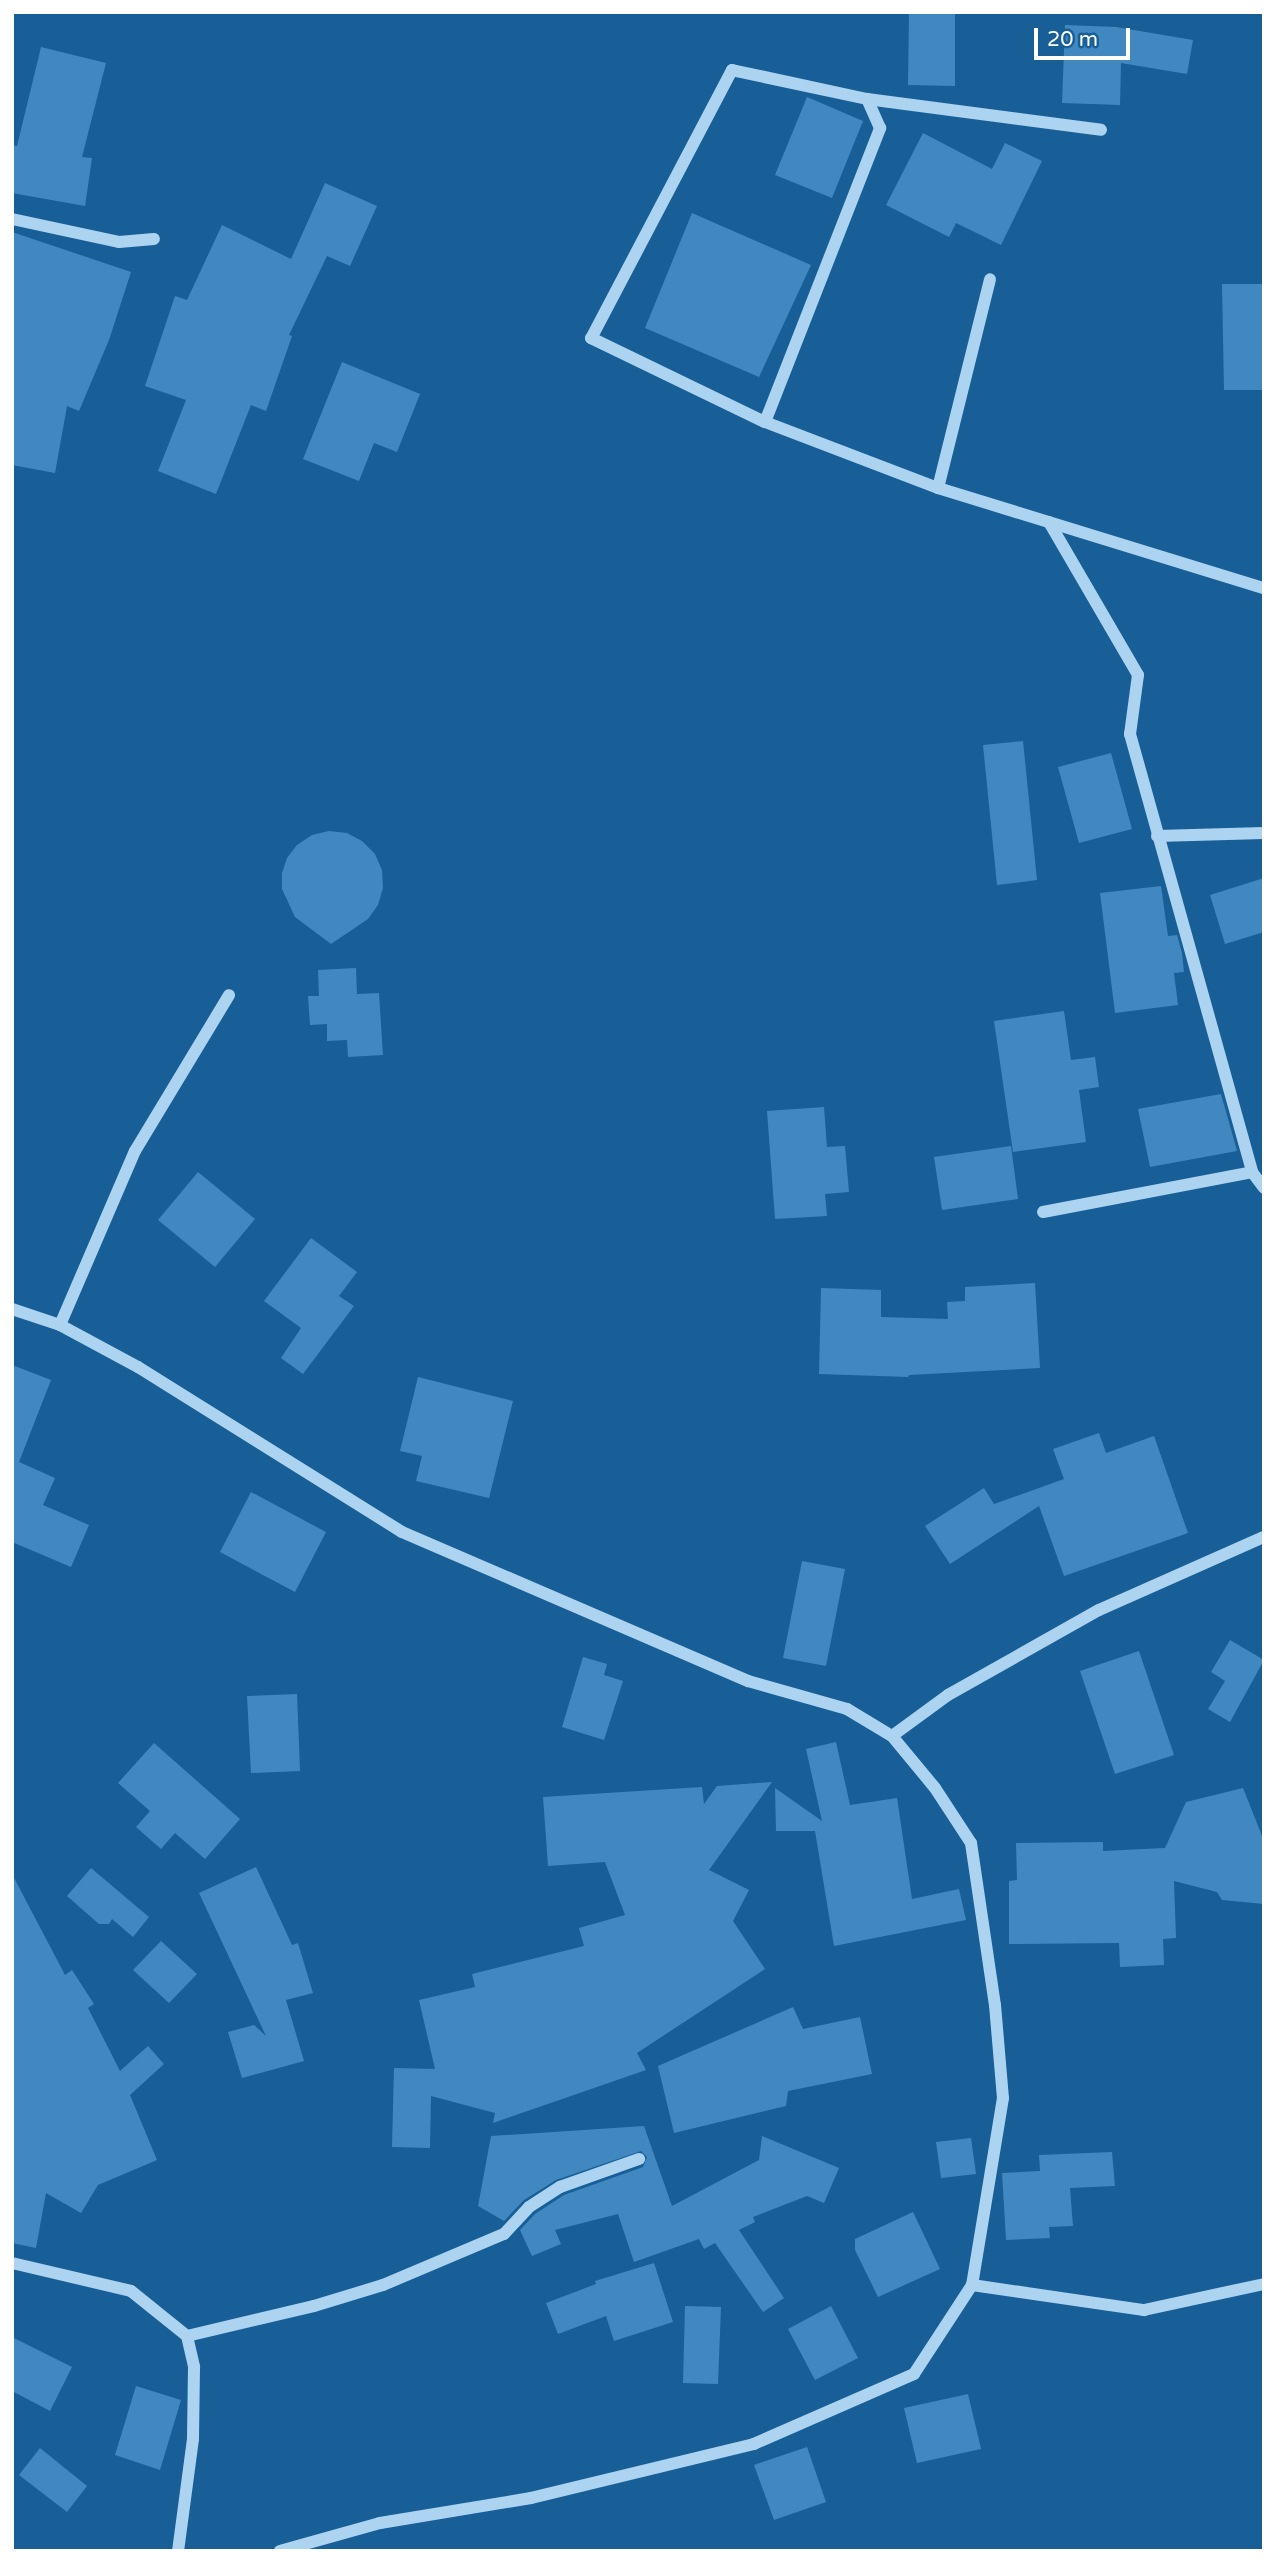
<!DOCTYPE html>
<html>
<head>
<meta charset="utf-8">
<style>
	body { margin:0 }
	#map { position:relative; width:1276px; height:2563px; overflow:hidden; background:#185f98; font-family:"Varela Round",sans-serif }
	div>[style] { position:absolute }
	.building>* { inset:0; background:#4188c0 }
	.minor>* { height:12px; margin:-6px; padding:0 6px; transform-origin:6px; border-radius:6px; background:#acd4f1 }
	span { translate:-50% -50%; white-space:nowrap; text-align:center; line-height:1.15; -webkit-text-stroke:5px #185f98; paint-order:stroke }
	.frame { position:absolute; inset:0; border:14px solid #fff; pointer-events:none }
	.scale { position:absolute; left:1034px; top:28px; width:96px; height:32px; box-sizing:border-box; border:4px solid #fff; border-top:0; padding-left:9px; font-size:21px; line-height:24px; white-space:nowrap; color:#fff; -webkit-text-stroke:5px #185f98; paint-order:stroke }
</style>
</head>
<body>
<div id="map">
	<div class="building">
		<div style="clip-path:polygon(909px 12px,955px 12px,955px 86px,908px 85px)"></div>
		<div style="clip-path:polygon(1065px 25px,1116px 27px,1193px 40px,1187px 74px,1121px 63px,1120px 105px,1062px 103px)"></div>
		<div style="clip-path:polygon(41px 47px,106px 63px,82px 157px,92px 158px,85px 206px,12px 193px,12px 145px,17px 146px)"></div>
		<div style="clip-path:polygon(807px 97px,863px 121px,832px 198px,775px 175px)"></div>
		<div style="clip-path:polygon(923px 133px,992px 169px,1005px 143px,1042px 161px,1001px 245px,956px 223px,949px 237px,886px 205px)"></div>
		<div style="clip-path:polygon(325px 183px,377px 206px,350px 266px,327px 256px,289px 335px,292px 336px,266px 411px,251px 405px,216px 494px,158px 471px,186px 400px,145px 386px,175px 296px,187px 300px,222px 225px,291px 259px)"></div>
		<div style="clip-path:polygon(692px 213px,811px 265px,759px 377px,645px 328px)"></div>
		<div style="clip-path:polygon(12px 232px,131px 272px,109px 340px,79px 411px,67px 406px,55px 473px,12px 465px)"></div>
		<div style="clip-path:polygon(1222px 284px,1264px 284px,1264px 390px,1224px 390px)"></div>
		<div style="clip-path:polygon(342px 362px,420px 394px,397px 452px,374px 443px,359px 481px,303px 459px)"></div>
		<div style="clip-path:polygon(1023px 741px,1037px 880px,997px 885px,983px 745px)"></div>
		<div style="clip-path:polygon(1111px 753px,1132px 829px,1079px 843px,1058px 767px)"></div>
		<div style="clip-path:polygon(329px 831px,347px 833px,362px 841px,375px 854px,382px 870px,383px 888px,378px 905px,368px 919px,331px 944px,295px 917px,282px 889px,282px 873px,287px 858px,297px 845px,312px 835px)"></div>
		<div style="clip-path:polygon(1264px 878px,1264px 932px,1225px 944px,1210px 895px)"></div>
		<div style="clip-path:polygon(1161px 886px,1168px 936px,1177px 935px,1182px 953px,1184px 972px,1174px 973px,1178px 1005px,1115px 1013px,1100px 893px)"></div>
		<div style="clip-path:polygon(356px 968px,357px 994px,379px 993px,383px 1055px,348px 1057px,347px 1040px,327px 1041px,327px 1024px,310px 1025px,308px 996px,319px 996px,318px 970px)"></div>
		<div style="clip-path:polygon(1064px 1011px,1071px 1060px,1095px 1057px,1099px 1087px,1079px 1090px,1086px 1142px,1013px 1152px,994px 1021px)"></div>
		<div style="clip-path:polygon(1221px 1094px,1237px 1151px,1150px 1167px,1138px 1109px)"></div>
		<div style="clip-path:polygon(824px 1107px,827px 1147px,845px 1146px,849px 1192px,825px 1194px,827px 1216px,775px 1219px,767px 1111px)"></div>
		<div style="clip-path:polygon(1011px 1146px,1018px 1199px,942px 1210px,934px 1157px)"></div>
		<div style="clip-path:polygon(198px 1172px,255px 1219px,215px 1267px,158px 1220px)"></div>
		<div style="clip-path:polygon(311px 1238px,357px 1272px,339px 1296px,354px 1306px,303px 1374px,281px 1358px,301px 1328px,264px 1301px)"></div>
		<div style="clip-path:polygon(1035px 1283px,1040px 1368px,909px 1375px,908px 1377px,819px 1374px,821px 1288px,881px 1290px,881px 1317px,948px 1319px,947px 1302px,965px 1301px,965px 1287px)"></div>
		<div style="clip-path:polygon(12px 1365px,51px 1380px,19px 1462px,55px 1478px,43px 1505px,89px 1525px,71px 1567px,12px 1542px)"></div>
		<div style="clip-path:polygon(418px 1377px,513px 1401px,489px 1498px,416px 1481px,422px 1456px,400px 1451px)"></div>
		<div style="clip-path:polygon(1099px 1433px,1106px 1453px,1154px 1436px,1188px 1533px,1064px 1576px,1039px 1506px,950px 1564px,925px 1526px,984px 1488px,994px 1504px,1064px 1479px,1053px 1449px)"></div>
		<div style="clip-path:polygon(251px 1492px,326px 1532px,295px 1592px,220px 1552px)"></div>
		<div style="clip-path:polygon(802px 1561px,845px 1569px,826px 1666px,783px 1658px)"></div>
		<div style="clip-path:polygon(1230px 1640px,1264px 1660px,1230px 1722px,1208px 1709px,1225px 1681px,1211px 1672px)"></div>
		<div style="clip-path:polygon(1139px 1651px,1174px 1755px,1115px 1774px,1080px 1671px)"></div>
		<div style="clip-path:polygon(583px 1657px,607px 1664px,604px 1675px,623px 1681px,604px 1740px,562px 1727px)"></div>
		<div style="clip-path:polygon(297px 1694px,300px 1771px,251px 1773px,247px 1696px)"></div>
		<div style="clip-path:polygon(836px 1742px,850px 1805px,897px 1798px,912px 1899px,959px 1889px,966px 1920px,834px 1946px,815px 1831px,776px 1831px,775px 1788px,822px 1821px,806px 1749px)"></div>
		<div style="clip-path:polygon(154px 1743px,240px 1819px,205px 1859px,175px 1833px,161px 1849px,136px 1827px,150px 1811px,118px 1783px)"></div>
		<div style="clip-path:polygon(772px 1782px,709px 1870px,749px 1890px,733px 1921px,765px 1969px,637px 2053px,646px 2070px,493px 2123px,495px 2113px,431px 2096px,430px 2148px,392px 2147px,394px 2068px,435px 2069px,419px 2000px,475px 1987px,472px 1974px,584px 1946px,579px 1928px,625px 1915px,605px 1862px,548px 1866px,543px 1797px,702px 1787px,704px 1804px,717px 1786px)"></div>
		<div style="clip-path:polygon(1243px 1788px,1264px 1841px,1264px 1904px,1222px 1900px,1217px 1892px,1174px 1881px,1176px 1938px,1163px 1939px,1164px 1965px,1120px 1967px,1119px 1943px,1009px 1944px,1009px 1881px,1017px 1880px,1016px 1843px,1103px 1842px,1103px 1851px,1165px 1848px,1186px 1802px)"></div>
		<div style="clip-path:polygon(256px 1867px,292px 1945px,298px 1943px,313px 1993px,286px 2000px,304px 2061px,242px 2078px,228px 2032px,254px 2025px,266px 2036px,199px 1893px)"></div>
		<div style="clip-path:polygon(91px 1868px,149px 1917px,133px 1937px,112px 1919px,109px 1924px,99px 1924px,67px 1896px)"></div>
		<div style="clip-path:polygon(12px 1874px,65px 1975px,72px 1970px,94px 2004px,88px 2008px,120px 2071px,148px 2046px,164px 2064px,130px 2095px,157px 2160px,98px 2185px,81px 2213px,46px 2193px,36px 2248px,12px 2243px)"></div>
		<div style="clip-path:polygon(161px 1941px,197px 1974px,169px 2003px,133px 1970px)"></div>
		<div style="clip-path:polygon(793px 2007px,803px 2029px,860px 2017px,872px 2074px,788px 2091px,786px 2106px,674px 2133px,658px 2066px)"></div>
		<div style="clip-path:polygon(644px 2126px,672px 2206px,759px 2160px,762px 2136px,839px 2168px,824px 2203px,807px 2196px,753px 2217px,755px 2222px,739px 2230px,784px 2298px,763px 2312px,715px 2243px,704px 2249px,699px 2239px,634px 2262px,618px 2214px,555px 2230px,561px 2244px,532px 2256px,520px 2230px,535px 2214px,564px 2195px,643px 2167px,647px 2157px,641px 2151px,556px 2180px,524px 2200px,504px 2221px,478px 2206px,491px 2136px)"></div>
		<div style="clip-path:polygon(971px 2138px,976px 2174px,941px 2178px,936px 2142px)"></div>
		<div style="clip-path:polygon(1112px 2152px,1115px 2186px,1070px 2188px,1073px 2226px,1049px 2227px,1050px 2238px,1006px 2240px,1002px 2173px,1040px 2171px,1039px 2155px)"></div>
		<div style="clip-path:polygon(913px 2212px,940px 2269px,878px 2297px,855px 2250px,855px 2239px)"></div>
		<div style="clip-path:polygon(654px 2263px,673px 2322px,614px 2341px,606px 2316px,558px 2334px,546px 2303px,596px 2284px,595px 2281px)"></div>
		<div style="clip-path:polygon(685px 2306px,721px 2307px,718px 2384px,683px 2383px)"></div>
		<div style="clip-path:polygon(831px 2306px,858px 2358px,815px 2380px,788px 2329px)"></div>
		<div style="clip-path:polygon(12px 2337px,72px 2367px,50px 2411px,12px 2391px)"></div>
		<div style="clip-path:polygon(136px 2386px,181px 2400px,160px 2470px,115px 2455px)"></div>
		<div style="clip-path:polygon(968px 2394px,981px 2449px,917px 2463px,904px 2408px)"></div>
		<div style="clip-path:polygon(807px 2447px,826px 2502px,774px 2520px,754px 2465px)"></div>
		<div style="clip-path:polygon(40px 2448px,87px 2486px,67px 2512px,19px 2475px)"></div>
	</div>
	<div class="minor">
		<div style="left:867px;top:99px;width:236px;rotate:7.5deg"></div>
		<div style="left:12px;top:219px;width:109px;rotate:12.1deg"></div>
		<div style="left:119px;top:242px;width:35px;rotate:-5deg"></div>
		<div style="left:765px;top:422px;width:316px;rotate:-68.6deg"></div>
		<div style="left:880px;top:128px;width:32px;rotate:-114deg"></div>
		<div style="left:867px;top:99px;width:138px;rotate:-167.9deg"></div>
		<div style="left:732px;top:70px;width:303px;rotate:117.7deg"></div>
		<div style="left:591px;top:338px;width:193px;rotate:25.8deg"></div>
		<div style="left:765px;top:422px;width:185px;rotate:20.9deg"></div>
		<div style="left:938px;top:488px;width:215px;rotate:-76deg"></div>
		<div style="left:938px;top:488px;width:341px;rotate:17.1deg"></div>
		<div style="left:1049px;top:522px;width:177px;rotate:59.8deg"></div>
		<div style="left:1138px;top:675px;width:60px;rotate:97.7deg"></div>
		<div style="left:1130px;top:734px;width:455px;rotate:74.4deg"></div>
		<div style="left:1252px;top:1172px;width:20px;rotate:53deg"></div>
		<div style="left:1157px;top:836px;width:107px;rotate:-1.6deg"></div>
		<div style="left:1043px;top:1212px;width:213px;rotate:-10.8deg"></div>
		<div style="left:12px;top:1309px;width:51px;rotate:18.4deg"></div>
		<div style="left:60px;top:1325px;width:89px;rotate:28.3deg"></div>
		<div style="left:138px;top:1367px;width:311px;rotate:32deg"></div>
		<div style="left:402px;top:1532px;width:377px;rotate:23.3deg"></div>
		<div style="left:748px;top:1681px;width:103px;rotate:15.8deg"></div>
		<div style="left:847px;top:1709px;width:52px;rotate:31deg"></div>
		<div style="left:892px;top:1736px;width:67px;rotate:50.4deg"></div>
		<div style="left:935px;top:1788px;width:66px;rotate:56.8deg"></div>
		<div style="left:971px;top:1843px;width:164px;rotate:81.6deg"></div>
		<div style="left:995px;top:2005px;width:93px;rotate:85.1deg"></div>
		<div style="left:1003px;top:2098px;width:190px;rotate:99.4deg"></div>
		<div style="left:972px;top:2285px;width:106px;rotate:123.1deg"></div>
		<div style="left:914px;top:2374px;width:175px;rotate:156.4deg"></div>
		<div style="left:754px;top:2444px;width:229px;rotate:166.4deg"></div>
		<div style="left:531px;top:2498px;width:153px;rotate:170.6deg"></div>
		<div style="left:380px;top:2523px;width:104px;rotate:164.4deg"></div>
		<div style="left:60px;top:1325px;width:189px;rotate:-66.7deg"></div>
		<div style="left:135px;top:1151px;width:182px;rotate:-58.9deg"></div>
		<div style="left:892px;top:1736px;width:69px;rotate:-36.2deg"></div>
		<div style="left:948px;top:1695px;width:173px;rotate:-29.4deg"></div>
		<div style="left:1099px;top:1610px;width:180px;rotate:-23.9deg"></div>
		<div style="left:12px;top:2263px;width:122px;rotate:13.2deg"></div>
		<div style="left:131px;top:2291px;width:72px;rotate:38.8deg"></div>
		<div style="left:187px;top:2336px;width:32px;rotate:77deg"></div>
		<div style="left:194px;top:2367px;width:72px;rotate:90.8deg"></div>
		<div style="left:193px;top:2439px;width:113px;rotate:97.6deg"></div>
		<div style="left:972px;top:2285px;width:174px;rotate:8.3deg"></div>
		<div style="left:1144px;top:2310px;width:123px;rotate:-12.2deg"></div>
		<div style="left:187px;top:2336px;width:130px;rotate:-13.3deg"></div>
		<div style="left:314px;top:2306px;width:72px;rotate:-16.9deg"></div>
		<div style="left:383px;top:2285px;width:131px;rotate:-22.9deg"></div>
		<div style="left:504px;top:2234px;width:37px;rotate:-47deg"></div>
		<div style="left:529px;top:2207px;width:37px;rotate:-33deg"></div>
		<div style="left:560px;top:2187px;width:84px;rotate:-19.5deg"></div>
	</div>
	<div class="frame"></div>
	<div class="scale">20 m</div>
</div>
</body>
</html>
